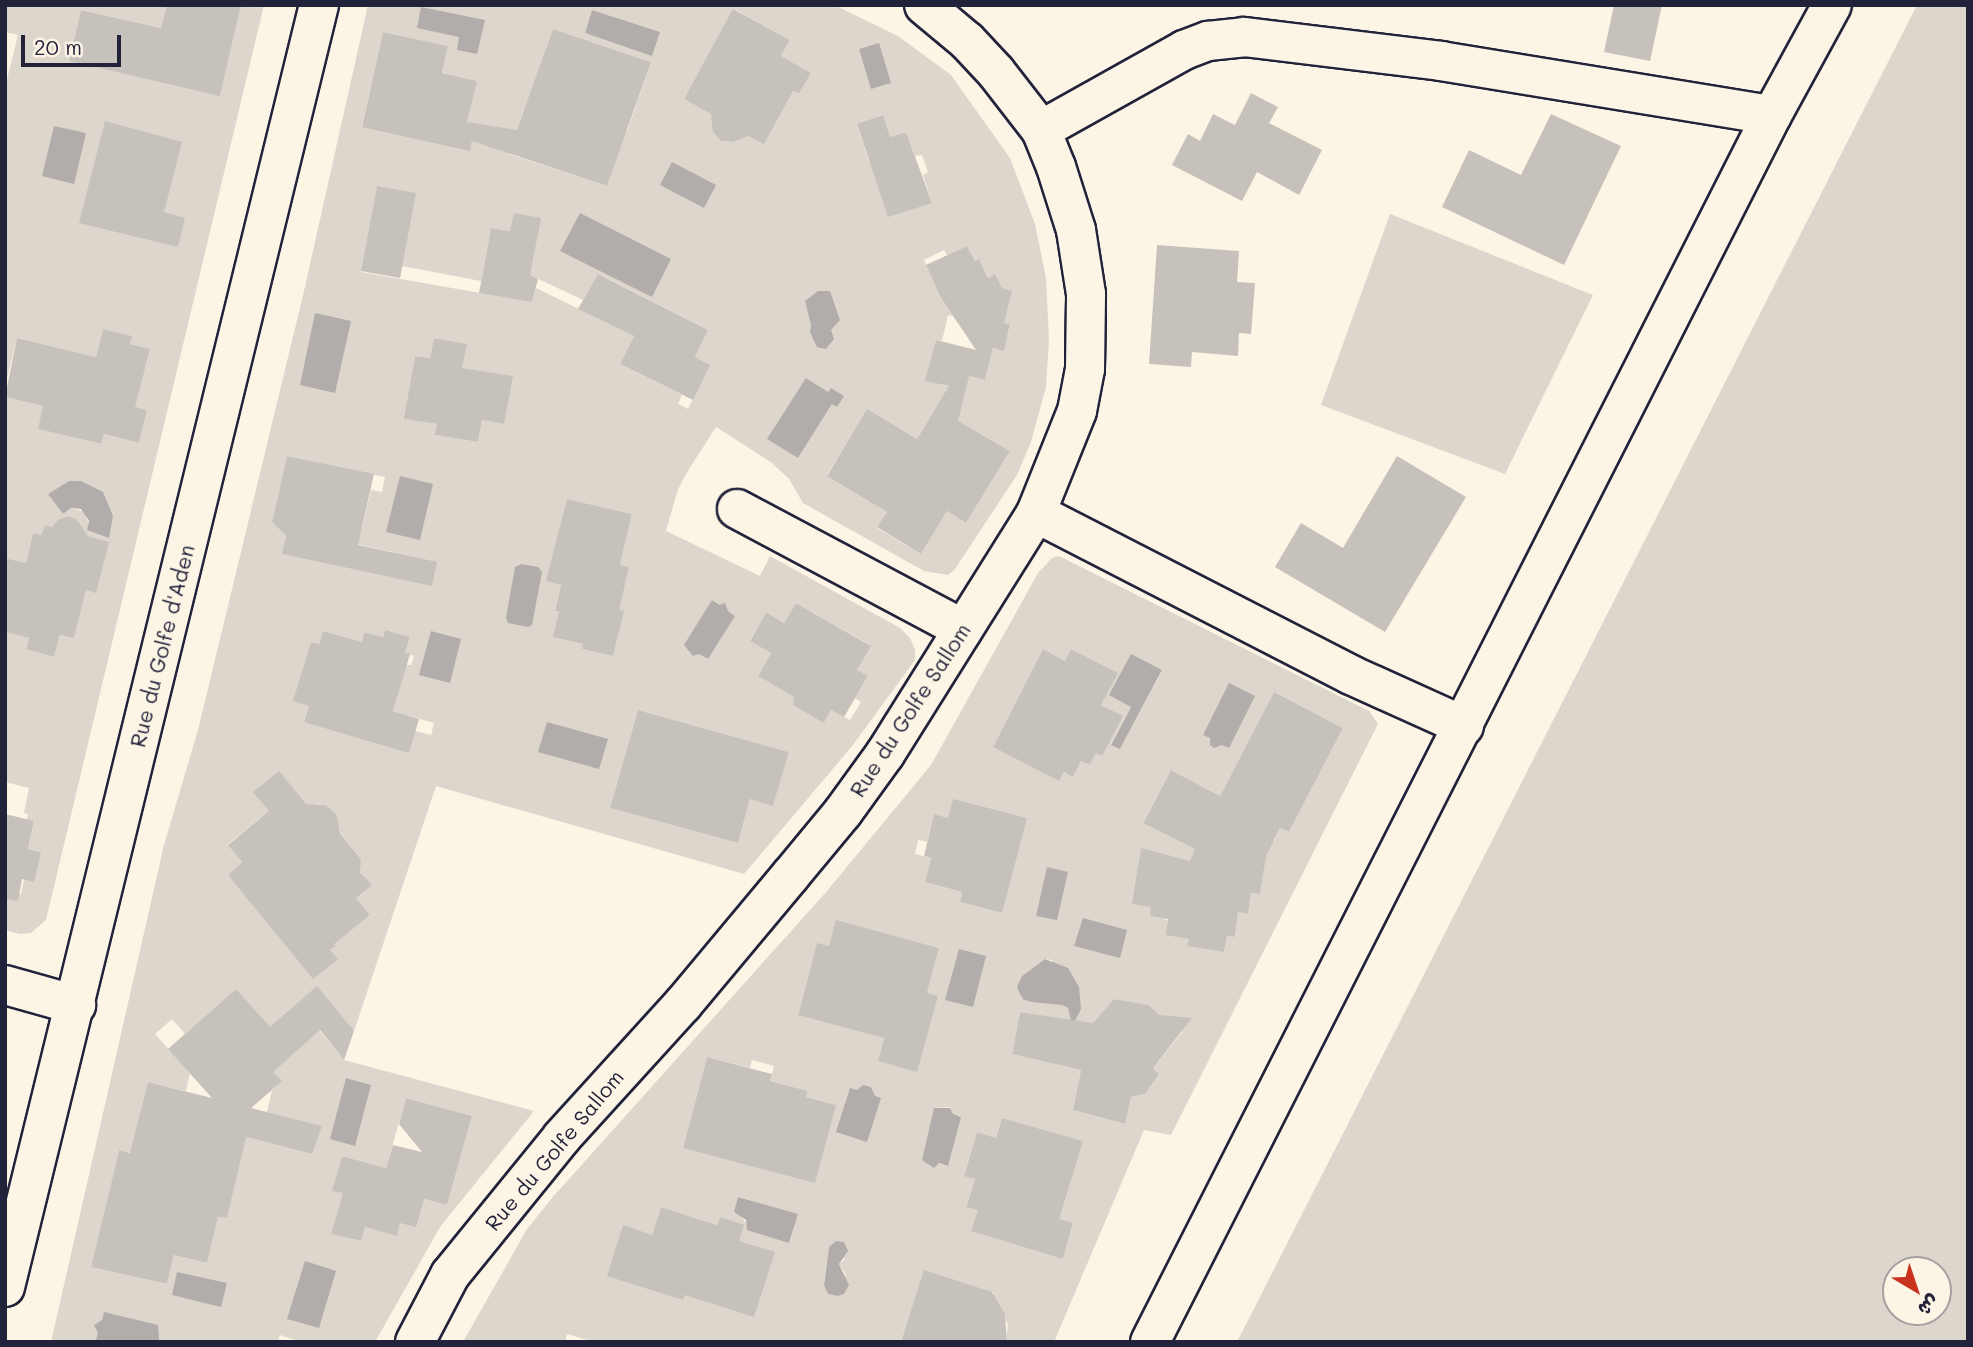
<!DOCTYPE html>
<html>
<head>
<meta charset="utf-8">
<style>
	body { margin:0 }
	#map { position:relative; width:1973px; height:1347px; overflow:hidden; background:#fcf5e5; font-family:Mali,"Playpen Sans Arabic",sans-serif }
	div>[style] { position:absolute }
	.green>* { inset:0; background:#dcd6cc }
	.water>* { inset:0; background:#b2adab }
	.building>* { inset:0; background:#c6c1bb }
	.roads { filter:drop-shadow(2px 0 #22223b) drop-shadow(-2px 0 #22223b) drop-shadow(0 2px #22223b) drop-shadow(0 -2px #22223b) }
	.minor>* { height:38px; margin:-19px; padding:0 19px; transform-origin:19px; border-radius:19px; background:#fcf5e5 }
	.major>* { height:38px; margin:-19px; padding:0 19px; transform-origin:19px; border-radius:19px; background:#fcf5e5 }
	span { translate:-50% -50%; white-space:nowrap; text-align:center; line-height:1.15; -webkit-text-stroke:5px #fcf5e5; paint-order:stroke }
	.street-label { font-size:21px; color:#22223b }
	.frame { position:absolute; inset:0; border:7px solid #22223b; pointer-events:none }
	.north { position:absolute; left:1882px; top:1256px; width:70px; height:70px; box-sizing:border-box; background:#fcf5e5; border:2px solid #a5a1a1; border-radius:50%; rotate:141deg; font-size:19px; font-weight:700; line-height:28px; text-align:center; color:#22223b }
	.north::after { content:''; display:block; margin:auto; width:24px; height:32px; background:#c8321e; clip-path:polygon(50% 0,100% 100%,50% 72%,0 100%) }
	.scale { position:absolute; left:21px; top:35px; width:100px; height:32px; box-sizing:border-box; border:4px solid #22223b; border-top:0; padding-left:9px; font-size:21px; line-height:24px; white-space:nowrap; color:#22223b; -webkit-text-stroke:5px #fcf5e5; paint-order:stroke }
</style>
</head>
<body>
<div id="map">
	<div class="green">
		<div style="clip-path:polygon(evenodd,5px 5px,167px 5px,161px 28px,81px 10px,69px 61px,220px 95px,241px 5px,264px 5px,46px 920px,31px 933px,20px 934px,5px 930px,5px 898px,11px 892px,21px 894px,24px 880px,41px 852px,28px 849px,34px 822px,27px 819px,28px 814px,24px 813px,29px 788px,5px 782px,5px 632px,29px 638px,26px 649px,54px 657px,60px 635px,74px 637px,86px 590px,109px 542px,80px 534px,79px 523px,68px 516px,59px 519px,55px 528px,42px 535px,33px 533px,26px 563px,5px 558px,5px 397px,43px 406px,39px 429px,100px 444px,104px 434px,139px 443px,147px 410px,133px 407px,130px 366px,145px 369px,150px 349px,130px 344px,131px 336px,103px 329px,96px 357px,17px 338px,5px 386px,5px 87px,18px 35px,5px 32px,5px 5px,48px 493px,113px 516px,89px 526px,85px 512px,71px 508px,63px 514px,48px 493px)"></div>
		<div style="clip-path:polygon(evenodd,368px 5px,834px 5px,898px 36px,951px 75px,1010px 158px,1035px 224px,1046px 278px,1049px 339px,1046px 387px,1031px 442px,1017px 475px,955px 569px,948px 575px,924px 571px,803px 503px,789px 479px,772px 463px,716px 427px,689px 469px,678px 489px,666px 531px,760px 576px,770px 556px,900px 628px,910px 638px,915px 650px,915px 660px,853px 745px,744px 874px,436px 786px,354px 1031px,297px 1004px,344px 1060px,534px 1111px,440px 1227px,375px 1342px,302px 1342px,280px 1335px,278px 1342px,157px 1342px,157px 1332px,104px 1313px,97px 1340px,103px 1342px,51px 1342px,164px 845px,198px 730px,304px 291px,368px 5px,734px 9px,790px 40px,781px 56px,811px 73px,799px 94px,793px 91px,732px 142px,721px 141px,713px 132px,713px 115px,684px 99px,734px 9px,368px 5px,592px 10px,659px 32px,652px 55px,585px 33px,592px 10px,368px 5px,553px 29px,651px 62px,627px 132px,611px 127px,620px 148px,607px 186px,509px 154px,524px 110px,548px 117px,529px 98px,553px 29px,368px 5px,383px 32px,448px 46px,442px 73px,476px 81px,467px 122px,476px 124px,470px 150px,362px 126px,383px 32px,368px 5px,882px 115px,890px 137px,906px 132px,915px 156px,922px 155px,928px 172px,923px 175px,932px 203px,875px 160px,869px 162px,857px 125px,882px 115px,368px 5px,377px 187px,402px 266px,481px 281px,491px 228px,510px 231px,530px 275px,583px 300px,599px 274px,708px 330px,695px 357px,709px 365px,688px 409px,678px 404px,682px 395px,620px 364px,634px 336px,536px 288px,532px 302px,361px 272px,377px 187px,368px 5px,967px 246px,975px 261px,979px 259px,988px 278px,995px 275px,1002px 288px,1004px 323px,1010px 325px,1004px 350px,993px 348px,985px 380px,969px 376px,947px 386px,926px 380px,936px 340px,942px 341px,948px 315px,953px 316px,941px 298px,942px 287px,934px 283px,924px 260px,944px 250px,947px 255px,967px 246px,368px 5px,434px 338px,466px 344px,462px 368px,512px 376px,504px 424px,482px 420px,478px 442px,436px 435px,437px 424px,405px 419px,415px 356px,430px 358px,434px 338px,368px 5px,806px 378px,828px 393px,831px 388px,844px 396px,832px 404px,798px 458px,806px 378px,368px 5px,867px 410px,917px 439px,929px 419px,971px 445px,979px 433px,1010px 451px,966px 523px,947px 511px,921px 554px,877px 528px,887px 512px,827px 475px,867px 410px,368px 5px,287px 456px,385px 477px,382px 492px,371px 490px,362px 528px,347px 525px,343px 541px,396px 553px,391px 577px,283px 554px,286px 536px,272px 522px,287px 456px,368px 5px,567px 499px,632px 514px,620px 565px,629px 567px,624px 587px,619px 586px,613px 609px,623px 612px,613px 656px,582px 649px,583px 644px,554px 637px,559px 611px,555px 610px,561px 585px,547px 581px,567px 499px,368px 5px,713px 600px,734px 615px,707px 659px,699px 653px,693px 656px,691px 650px,713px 600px,368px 5px,796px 603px,870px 645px,857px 670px,868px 677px,855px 698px,861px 702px,850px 720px,831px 710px,824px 723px,794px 697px,758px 676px,771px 653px,750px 640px,766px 612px,784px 623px,796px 603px,368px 5px,385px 630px,410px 637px,405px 653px,414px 656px,411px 665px,406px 665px,393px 711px,434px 723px,431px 735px,415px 731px,304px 722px,309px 706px,294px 701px,311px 642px,319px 644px,323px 631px,362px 642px,364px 632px,383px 637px,385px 630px,368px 5px,638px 710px,789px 752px,773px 805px,750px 799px,738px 843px,610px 808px,638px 710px,368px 5px,254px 792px,310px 809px,315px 804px,326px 805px,337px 815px,340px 832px,361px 859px,359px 870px,371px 885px,356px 898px,370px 915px,351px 930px,328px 937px,335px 946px,330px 950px,337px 959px,228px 875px,242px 862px,228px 844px,269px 811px,254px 792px,368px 5px,236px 989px,278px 1037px,273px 1072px,281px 1081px,272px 1090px,267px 1112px,321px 1126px,312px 1154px,141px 1110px,148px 1082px,186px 1091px,190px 1073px,155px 1034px,172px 1019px,185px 1034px,236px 989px,368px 5px,406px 1098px,472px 1116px,447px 1205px,424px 1199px,400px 1223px,397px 1235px,365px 1227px,360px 1241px,332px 1234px,343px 1193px,333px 1190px,342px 1156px,386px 1168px,406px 1098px,368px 5px,119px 1150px,236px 1178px,227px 1218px,218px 1217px,207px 1263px,174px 1255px,167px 1284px,91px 1267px,119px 1150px)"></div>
		<div style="clip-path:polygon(evenodd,1917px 5px,1968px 5px,1968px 1342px,1237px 1342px,1917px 5px,1896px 1270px,1938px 1270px,1938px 1312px,1896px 1312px,1896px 1270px)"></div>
		<div style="clip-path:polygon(1390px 214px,1593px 295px,1505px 474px,1321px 405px)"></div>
		<div style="clip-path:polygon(evenodd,1059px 556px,1369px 711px,1378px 724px,1171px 1135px,1144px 1130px,1054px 1342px,1006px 1342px,1008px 1325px,1000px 1306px,992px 1301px,994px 1293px,925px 1271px,901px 1342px,595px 1342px,567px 1334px,565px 1342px,463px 1342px,527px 1229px,552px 1198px,827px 891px,931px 765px,1038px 573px,1052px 558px,1059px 556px,1043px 649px,1065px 661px,1071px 649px,1117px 673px,1101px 705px,1122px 717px,1102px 755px,1096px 753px,1090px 765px,1081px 761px,1073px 776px,1064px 772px,1059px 780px,993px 747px,1043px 649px,1059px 556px,1162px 671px,1120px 749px,1111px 744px,1131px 707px,1162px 671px,1059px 556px,1274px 692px,1343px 728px,1289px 832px,1280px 828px,1274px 841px,1144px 820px,1171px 770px,1220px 796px,1274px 692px,1059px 556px,934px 814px,948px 818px,1002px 913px,960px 902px,962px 892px,925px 882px,931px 858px,915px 854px,918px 840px,927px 842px,934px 814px,1059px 556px,1225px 861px,1264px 867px,1260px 894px,1251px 893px,1248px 914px,1238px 912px,1235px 937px,1227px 936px,1224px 952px,1188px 946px,1189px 939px,1151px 907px,1196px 869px,1225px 861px,1059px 556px,837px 921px,939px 948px,927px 993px,917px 1071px,878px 1061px,884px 1038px,798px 1014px,817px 944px,829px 946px,837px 921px,1059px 556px,1045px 959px,1052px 960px,1075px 1021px,1068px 1008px,1062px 1005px,1024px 1000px,1022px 976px,1045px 959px,1059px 556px,1114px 999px,1149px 1005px,1162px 1018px,1177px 1017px,1183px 1031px,1153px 1068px,1159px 1074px,1145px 1094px,1131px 1097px,1124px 1124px,1073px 1110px,1081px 1070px,1012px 1054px,1020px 1012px,1064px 1019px,1083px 1035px,1114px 999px,1059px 556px,707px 1057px,750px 1068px,752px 1060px,774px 1066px,770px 1081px,808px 1091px,806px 1097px,836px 1105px,683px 1148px,707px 1057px,1059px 556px,950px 1107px,952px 1114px,960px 1116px,947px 1166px,938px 1163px,932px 1167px,930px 1162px,935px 1108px,950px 1107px,1059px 556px,1002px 1118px,1082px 1141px,1040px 1213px,1073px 1224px,1063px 1259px,972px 1231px,978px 1210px,966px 1206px,975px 1179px,964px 1175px,977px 1132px,996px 1138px,1002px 1118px,1059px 556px,739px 1197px,797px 1214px,790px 1242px,748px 1225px,738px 1213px,739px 1197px,1059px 556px,661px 1207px,717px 1225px,720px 1217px,739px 1241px,690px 1281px,683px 1300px,623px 1226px,652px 1235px,661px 1207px,1059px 556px,829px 1247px,845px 1259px,839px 1264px,846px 1275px,828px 1294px,824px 1282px,829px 1247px)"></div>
	</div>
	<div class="water">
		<div style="clip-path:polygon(421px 7px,485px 20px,477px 54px,457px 50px,459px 37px,417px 28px)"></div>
		<div style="clip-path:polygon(592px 10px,660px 32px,652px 56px,585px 33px)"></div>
		<div style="clip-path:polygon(879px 43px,891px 83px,871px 89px,859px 49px)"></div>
		<div style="clip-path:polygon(54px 126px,86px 133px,74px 184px,42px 176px)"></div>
		<div style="clip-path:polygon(672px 162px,716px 185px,704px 208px,660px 185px)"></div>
		<div style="clip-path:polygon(580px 213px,671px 259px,652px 297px,560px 251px)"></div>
		<div style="clip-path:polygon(818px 291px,830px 291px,840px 320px,831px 330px,834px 339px,826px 349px,817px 347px,810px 332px,811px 325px,805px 301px)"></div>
		<div style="clip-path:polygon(315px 313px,351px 321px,335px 393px,300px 385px)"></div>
		<div style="clip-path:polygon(806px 378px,828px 392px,831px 388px,844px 396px,837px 407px,832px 404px,798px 458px,767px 439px)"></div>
		<div style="clip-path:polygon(400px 476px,433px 484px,420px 540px,386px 532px)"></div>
		<div style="clip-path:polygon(69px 481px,81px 481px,103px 492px,113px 516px,109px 538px,87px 530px,89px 521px,81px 509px,71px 508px,63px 514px,48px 494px)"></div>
		<div style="clip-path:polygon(521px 564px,538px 567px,542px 572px,532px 625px,528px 627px,508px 623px,506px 618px,515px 567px)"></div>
		<div style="clip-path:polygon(712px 600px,720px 605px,725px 603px,728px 611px,735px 616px,708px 659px,699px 654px,693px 656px,684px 645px)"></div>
		<div style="clip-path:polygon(431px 631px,461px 639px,450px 683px,419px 675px)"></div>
		<div style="clip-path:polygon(1131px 654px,1162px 670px,1120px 749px,1111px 745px,1131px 707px,1109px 695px)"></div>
		<div style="clip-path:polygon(1229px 683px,1255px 696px,1229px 748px,1222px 745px,1214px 748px,1210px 745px,1210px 738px,1203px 735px)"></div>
		<div style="clip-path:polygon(547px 722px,608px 739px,599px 769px,538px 752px)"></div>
		<div style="clip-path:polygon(1047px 867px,1068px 872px,1057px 920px,1036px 916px)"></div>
		<div style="clip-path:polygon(1083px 918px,1127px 930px,1120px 958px,1074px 946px)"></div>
		<div style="clip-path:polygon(959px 949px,986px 956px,973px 1007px,945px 1000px)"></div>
		<div style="clip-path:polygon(1045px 959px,1068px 968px,1079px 987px,1081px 1009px,1075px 1021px,1071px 1021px,1068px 1008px,1062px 1005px,1032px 1002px,1024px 1000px,1020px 994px,1017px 987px,1022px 976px)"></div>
		<div style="clip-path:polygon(346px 1078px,371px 1085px,355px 1146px,330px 1139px)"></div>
		<div style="clip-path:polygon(863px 1085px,871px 1087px,875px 1096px,881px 1098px,867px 1142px,836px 1132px,850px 1088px,857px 1090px)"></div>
		<div style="clip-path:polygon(934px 1108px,950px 1108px,953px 1114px,961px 1117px,948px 1166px,939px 1163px,934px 1168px,922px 1160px)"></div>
		<div style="clip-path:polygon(738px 1197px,798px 1214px,789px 1243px,747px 1230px,746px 1220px,734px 1212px)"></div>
		<div style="clip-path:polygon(836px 1241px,844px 1242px,848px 1251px,839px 1264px,849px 1285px,844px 1294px,838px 1296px,828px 1294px,824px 1285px,829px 1247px)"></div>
		<div style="clip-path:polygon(305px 1261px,336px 1271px,319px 1328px,287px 1319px)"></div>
		<div style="clip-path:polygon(177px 1272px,227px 1283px,221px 1307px,172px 1295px)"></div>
		<div style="clip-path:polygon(104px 1312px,158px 1325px,159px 1340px,96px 1340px,98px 1333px,94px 1325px,102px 1320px)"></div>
	</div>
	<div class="building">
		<div style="clip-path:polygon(167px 5px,241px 5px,220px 96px,69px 61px,81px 10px,161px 28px)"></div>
		<div style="clip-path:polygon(1614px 5px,1662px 5px,1650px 61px,1604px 52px)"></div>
		<div style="clip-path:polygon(733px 9px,790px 40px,781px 56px,811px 73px,799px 94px,793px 91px,764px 144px,749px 136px,732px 142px,721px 141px,713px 132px,711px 114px,684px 99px)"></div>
		<div style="clip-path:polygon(553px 29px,651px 62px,607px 186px,472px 141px,470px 151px,362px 127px,383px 32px,448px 46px,442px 73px,477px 81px,467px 122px,517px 130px)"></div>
		<div style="clip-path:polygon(1251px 93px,1278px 107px,1269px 123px,1322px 150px,1299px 195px,1257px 172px,1242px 201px,1172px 165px,1188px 134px,1200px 141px,1213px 114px,1235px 125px)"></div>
		<div style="clip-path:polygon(1551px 114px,1621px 146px,1564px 265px,1442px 207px,1469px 150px,1521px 175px)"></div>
		<div style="clip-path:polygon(883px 115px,890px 137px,906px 132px,932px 203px,888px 217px,857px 124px)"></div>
		<div style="clip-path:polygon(105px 121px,182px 142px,164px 212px,185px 218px,178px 247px,79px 223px)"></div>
		<div style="clip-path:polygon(377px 186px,416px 193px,400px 278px,361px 271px)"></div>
		<div style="clip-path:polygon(514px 213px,541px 218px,530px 275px,538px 279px,532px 302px,479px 293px,491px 228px,510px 231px)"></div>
		<div style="clip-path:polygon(1157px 245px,1239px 251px,1237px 282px,1255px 283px,1251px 334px,1239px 333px,1238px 356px,1192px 352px,1191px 367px,1149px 364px)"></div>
		<div style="clip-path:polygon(967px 246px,975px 261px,979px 259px,988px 278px,995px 274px,1002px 288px,1012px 291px,1004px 323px,1010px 324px,1004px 351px,993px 348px,985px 380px,969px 376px,958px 421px,1010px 451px,966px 523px,947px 511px,921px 554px,877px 527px,887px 512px,827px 476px,867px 409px,917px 439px,949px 386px,925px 381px,936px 340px,976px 350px,941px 298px,926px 265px)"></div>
		<div style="clip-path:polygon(598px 274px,708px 330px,695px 357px,710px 365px,693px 400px,620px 364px,634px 336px,578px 309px)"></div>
		<div style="clip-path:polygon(103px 329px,132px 336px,130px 344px,150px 349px,135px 407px,147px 410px,139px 443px,104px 434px,101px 444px,38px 429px,43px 406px,5px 397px,17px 338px,96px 357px)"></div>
		<div style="clip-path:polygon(434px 338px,467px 344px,462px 368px,513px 376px,504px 424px,482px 420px,478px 442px,435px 435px,437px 424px,404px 419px,415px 356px,430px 358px)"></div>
		<div style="clip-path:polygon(287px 456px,374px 474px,358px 545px,437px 562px,432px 586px,282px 554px,286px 536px,272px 522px)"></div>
		<div style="clip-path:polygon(1397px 456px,1466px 497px,1385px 632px,1275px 567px,1301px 523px,1343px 548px)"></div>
		<div style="clip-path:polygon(567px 499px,632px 514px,620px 565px,629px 567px,619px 610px,624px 611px,613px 656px,582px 649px,583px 644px,553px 637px,559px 611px,555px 611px,561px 585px,546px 581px)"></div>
		<div style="clip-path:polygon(68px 516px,77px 520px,88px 536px,109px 542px,96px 593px,86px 590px,74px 638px,60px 635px,54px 657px,26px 649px,29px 638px,5px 632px,5px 558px,26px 563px,33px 533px,42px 535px,45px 525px,52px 527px,59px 519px)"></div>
		<div style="clip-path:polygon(796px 603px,871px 646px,857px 670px,868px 676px,844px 717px,831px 710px,824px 723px,793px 705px,794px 697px,758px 676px,771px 653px,750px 641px,766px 612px,784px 623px)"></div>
		<div style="clip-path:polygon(385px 630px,410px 637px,405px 653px,410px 654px,393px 711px,419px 719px,409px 753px,304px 722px,309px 706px,293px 701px,311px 642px,319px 644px,323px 631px,362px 642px,364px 632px,383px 637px)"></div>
		<div style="clip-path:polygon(1043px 649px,1065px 661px,1071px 649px,1118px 673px,1101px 705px,1123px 716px,1102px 756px,1096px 753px,1090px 765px,1081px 761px,1073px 777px,1064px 772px,1059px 781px,993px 747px)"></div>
		<div style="clip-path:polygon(1274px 692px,1343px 728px,1289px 832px,1280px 828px,1266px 856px,1260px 894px,1251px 893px,1248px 914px,1238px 912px,1235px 937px,1227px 936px,1224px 952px,1187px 946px,1189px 939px,1166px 935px,1168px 919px,1150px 916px,1151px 907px,1132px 904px,1141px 848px,1190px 861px,1195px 849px,1143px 823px,1171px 770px,1220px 796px)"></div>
		<div style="clip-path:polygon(638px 710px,789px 752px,773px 806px,750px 799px,738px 843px,610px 808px)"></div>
		<div style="clip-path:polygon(279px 771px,306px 804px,326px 805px,337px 815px,340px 833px,361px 859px,360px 872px,372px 885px,356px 898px,370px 915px,334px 944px,336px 946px,330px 950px,338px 959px,313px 979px,228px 875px,242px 862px,228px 845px,269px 811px,253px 792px)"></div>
		<div style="clip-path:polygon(953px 799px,1027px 818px,1002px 913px,960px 902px,962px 892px,925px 882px,931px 858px,924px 856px,934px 814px,948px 818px)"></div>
		<div style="clip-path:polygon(5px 814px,34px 821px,28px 849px,41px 852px,34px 882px,22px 879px,18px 901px,5px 899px)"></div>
		<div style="clip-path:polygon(836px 920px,939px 948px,927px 993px,938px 996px,917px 1072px,878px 1061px,884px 1038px,798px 1015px,817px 943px,829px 946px)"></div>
		<div style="clip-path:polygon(317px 986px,354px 1031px,344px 1060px,320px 1030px,273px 1072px,282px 1081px,251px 1108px,322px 1126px,312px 1154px,246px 1137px,227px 1218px,218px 1217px,207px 1263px,174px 1255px,167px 1284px,91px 1267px,119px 1150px,130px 1153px,148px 1082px,212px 1098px,168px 1049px,236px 989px,270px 1027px)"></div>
		<div style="clip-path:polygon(1114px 999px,1149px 1005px,1159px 1015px,1192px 1018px,1153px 1068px,1159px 1074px,1145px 1094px,1131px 1097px,1125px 1124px,1073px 1110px,1081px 1070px,1012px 1054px,1020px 1012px,1093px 1023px)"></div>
		<div style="clip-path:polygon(707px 1057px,772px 1074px,770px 1081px,808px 1091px,806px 1097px,836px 1105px,815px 1183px,683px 1148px)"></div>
		<div style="clip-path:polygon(406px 1098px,472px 1116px,447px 1205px,424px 1199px,416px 1227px,400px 1223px,397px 1236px,365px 1227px,361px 1241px,331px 1234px,343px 1193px,332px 1191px,342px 1156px,386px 1168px,393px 1145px,422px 1152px,399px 1124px)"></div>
		<div style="clip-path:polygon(1002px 1118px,1083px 1141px,1059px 1219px,1073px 1223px,1063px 1259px,971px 1231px,978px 1210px,966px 1207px,975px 1179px,964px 1176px,977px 1132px,996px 1138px)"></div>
		<div style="clip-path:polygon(661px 1207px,717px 1225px,720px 1217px,744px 1225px,739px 1241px,775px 1252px,754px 1317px,685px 1295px,683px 1300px,607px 1276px,623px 1225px,652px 1235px)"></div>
		<div style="clip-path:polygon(924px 1270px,992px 1292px,1005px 1314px,1007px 1342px,901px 1342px)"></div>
	</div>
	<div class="roads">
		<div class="minor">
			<div style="left:1041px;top:130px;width:164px;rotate:-29.2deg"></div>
			<div style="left:1184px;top:50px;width:26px;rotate:-21deg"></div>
			<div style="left:1208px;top:41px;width:36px;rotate:-6deg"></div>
			<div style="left:1244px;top:37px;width:198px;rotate:6.9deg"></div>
			<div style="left:1441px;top:61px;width:335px;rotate:9.3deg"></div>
			<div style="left:737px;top:509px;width:256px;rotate:28deg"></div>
			<div style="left:1036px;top:513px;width:354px;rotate:27.2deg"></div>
			<div style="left:1351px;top:675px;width:124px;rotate:24.3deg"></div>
			<div style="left:5px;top:985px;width:74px;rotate:15.7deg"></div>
			<div style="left:5px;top:1287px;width:1320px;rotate:-76.24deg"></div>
			<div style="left:415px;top:1342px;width:76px;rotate:-62.4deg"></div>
			<div style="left:450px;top:1275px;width:178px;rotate:-50.9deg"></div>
			<div style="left:562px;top:1137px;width:180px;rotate:-47.7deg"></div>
			<div style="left:683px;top:1004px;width:167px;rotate:-50.1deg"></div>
			<div style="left:790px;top:876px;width:83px;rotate:-50.4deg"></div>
			<div style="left:843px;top:812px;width:72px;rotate:-54.1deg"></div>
			<div style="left:885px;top:754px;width:284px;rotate:-57.9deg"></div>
			<div style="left:1036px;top:513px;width:110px;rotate:-68.1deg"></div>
			<div style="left:1077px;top:411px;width:43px;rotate:-79.2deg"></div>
			<div style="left:1085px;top:369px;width:75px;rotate:-89.2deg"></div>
			<div style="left:1086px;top:294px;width:65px;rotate:-98.9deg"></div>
			<div style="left:1076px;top:230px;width:66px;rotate:-107.6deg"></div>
			<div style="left:1056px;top:167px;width:40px;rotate:-112deg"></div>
			<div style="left:1041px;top:130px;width:73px;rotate:-127.8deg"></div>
			<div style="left:996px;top:72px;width:42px;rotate:-133.1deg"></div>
			<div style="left:967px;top:41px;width:56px;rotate:-140.1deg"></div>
		</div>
		<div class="major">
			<div style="left:1150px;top:1342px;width:1376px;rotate:-63.12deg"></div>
			<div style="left:1772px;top:115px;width:125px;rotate:-61.4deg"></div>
		</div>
	</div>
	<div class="street-label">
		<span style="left:162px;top:646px;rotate:-76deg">Rue du Golfe d'Aden</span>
		<span style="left:910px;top:710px;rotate:-57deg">Rue du Golfe Sallom</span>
		<span style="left:554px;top:1150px;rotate:-50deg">Rue du Golfe Sallom</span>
	</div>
	<div class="frame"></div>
	<div class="north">ش</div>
	<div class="scale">20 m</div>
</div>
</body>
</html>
